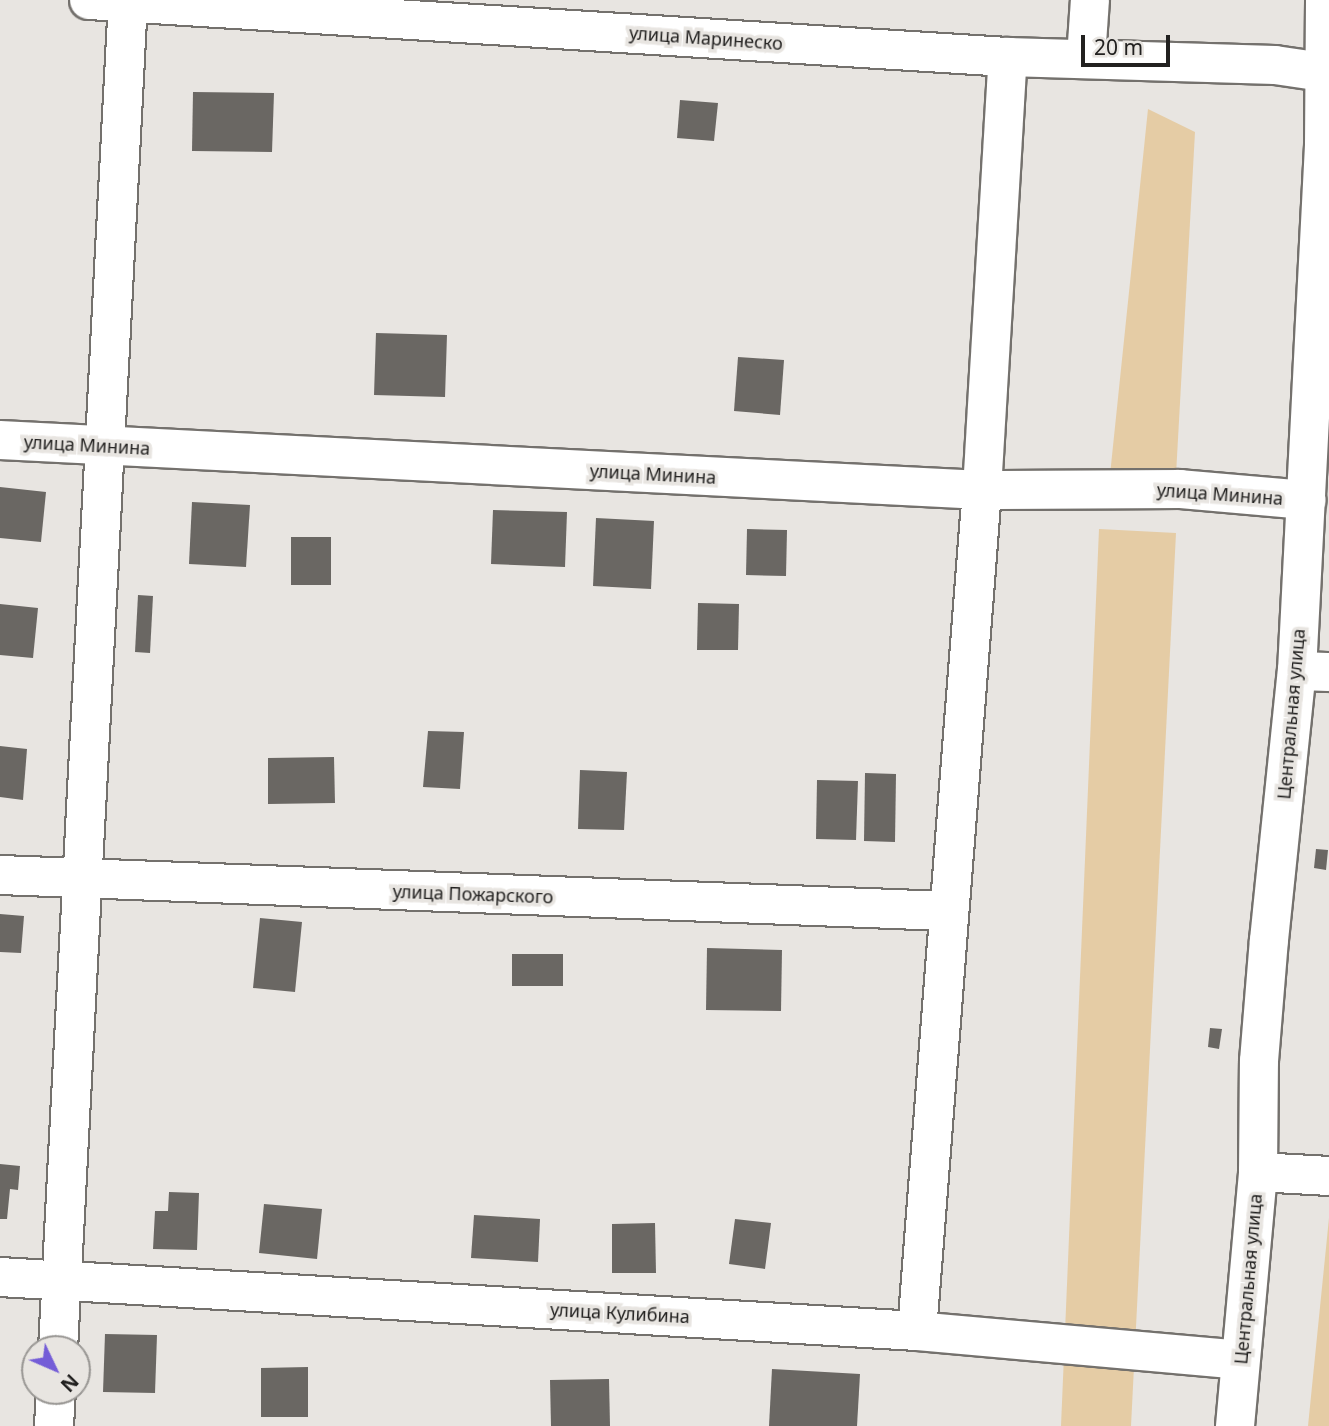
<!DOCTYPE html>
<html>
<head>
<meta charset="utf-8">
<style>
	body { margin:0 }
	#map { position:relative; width:1329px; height:1426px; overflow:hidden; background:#e8e5e1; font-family:"Noto Sans",sans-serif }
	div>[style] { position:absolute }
	.green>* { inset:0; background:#e5cca5 }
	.building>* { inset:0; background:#6a6763 }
	.roads { filter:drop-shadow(2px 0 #74716d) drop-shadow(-2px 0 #74716d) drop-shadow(0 2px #74716d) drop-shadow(0 -2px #74716d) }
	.minor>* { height:38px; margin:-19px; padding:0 19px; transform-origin:19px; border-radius:19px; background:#fff }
	.major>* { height:38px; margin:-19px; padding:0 19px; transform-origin:19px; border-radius:19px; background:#fff }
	span { translate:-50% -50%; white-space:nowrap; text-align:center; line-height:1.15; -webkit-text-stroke:7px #e8e5e1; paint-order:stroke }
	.street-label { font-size:18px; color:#222120 }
	.north { position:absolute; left:21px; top:1335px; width:70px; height:70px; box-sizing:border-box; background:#e8e5e1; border:2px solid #999794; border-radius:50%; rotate:134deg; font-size:19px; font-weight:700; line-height:28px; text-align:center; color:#222120 }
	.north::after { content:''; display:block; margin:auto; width:24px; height:32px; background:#745dd7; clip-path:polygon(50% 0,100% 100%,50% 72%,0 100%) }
	.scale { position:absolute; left:1081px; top:35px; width:89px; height:32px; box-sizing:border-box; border:4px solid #222120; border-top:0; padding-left:9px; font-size:21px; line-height:24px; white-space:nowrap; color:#222120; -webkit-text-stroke:5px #e8e5e1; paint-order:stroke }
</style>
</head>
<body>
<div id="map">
	<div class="green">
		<div style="clip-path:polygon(1148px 109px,1195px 132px,1176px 475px,1110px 475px)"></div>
		<div style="clip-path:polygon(1099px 529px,1176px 533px,1131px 1426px,1061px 1426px)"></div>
		<div style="clip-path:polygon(1329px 1218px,1329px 1426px,1308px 1426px)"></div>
	</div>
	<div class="building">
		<div style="clip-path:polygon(193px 92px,274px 93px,272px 152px,192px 151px)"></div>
		<div style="clip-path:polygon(680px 100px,718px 103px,714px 141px,677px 138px)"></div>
		<div style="clip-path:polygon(376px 333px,447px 335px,445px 397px,374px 395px)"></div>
		<div style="clip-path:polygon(738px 357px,784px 360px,780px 415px,734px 411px)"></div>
		<div style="clip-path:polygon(0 487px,46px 492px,41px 542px,0 538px)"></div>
		<div style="clip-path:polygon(192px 502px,250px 505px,246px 567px,189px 564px)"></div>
		<div style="clip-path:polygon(493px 510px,567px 512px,565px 567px,491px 564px)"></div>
		<div style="clip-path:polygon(596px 518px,654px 521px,651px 589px,593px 586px)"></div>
		<div style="clip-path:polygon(747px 529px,787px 530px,786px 576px,746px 575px)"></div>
		<div style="clip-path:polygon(291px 537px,331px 537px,331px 585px,291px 585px)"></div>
		<div style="clip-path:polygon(138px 595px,153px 596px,150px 653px,135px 652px)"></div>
		<div style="clip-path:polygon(698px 603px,739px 604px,738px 650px,697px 650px)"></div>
		<div style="clip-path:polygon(0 604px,38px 608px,33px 658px,0 655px)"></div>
		<div style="clip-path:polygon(428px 731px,464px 732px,460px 789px,423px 787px)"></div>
		<div style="clip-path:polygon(0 746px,27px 749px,23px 800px,0 797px)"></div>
		<div style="clip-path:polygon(334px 757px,335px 803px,268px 804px,268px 758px)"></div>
		<div style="clip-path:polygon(580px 770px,627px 772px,624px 830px,578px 829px)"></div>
		<div style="clip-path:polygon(865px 773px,896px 774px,895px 842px,864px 841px)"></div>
		<div style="clip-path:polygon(817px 780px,858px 781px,856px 840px,816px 839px)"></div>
		<div style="clip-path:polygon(1316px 849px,1328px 850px,1326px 870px,1314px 868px)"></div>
		<div style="clip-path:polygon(0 914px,24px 916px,21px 953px,0 952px)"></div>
		<div style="clip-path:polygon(260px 918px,302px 922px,295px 992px,253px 988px)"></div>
		<div style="clip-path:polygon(707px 948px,782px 950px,781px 1011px,706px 1010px)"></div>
		<div style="clip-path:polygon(512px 954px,563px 954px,563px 986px,512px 986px)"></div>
		<div style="clip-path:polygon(1210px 1028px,1222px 1029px,1219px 1049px,1208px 1047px)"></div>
		<div style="clip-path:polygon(0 1164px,20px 1166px,18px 1190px,10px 1189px,7px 1219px,0 1219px)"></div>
		<div style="clip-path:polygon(169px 1192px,199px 1193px,197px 1250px,153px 1249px,155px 1211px,168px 1211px)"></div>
		<div style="clip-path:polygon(264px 1204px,322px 1209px,317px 1259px,259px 1253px)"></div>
		<div style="clip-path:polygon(474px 1215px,540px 1219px,538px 1262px,471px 1258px)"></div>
		<div style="clip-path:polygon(735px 1219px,771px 1223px,765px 1269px,729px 1264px)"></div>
		<div style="clip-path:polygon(655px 1223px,656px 1273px,612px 1273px,612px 1224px)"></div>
		<div style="clip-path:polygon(105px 1334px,157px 1335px,155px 1393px,103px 1392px)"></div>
		<div style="clip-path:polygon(308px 1367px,308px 1417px,261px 1417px,261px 1368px)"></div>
		<div style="clip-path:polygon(772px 1369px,860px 1374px,857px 1426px,769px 1426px)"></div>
		<div style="clip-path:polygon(609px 1379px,610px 1426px,551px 1426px,550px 1380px)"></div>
	</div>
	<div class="roads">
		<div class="minor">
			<div style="left:89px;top:0;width:921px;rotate:3.55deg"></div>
			<div style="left:1008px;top:57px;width:267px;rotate:1.7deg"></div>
			<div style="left:1275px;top:65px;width:55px;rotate:8.4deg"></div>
			<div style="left:1086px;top:58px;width:58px;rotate:-86.1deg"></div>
			<div style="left:0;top:440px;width:983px;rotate:2.91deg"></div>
			<div style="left:982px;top:490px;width:198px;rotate:-0.3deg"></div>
			<div style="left:1180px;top:489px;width:127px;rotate:5deg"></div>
			<div style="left:1297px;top:671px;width:32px;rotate:2deg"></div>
			<div style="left:0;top:875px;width:947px;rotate:2.18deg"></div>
			<div style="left:1258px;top:1172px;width:71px;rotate:3.2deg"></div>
			<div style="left:0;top:1277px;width:919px;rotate:3.37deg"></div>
			<div style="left:917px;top:1331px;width:324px;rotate:5.1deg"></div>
			<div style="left:917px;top:1331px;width:844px;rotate:-85.58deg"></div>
			<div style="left:982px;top:490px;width:434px;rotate:-86.6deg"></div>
			<div style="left:58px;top:1349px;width:1351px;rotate:-87.03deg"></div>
			<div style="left:54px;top:1426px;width:35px;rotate:-87deg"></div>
		</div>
		<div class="major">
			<div style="left:1235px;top:1426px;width:255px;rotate:-84.8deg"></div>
			<div style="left:1258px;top:1172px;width:111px;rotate:-89.5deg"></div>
			<div style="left:1259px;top:1061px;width:121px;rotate:-85.3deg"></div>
			<div style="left:1269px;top:940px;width:270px;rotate:-84.1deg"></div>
			<div style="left:1297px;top:671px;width:527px;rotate:-87.06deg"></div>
			<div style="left:1324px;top:145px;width:145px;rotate:-89.6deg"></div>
		</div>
	</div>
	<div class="street-label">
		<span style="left:706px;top:38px;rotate:4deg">улица Маринеско</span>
		<span style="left:87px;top:445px;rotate:3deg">улица Минина</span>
		<span style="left:653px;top:474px;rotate:3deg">улица Минина</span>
		<span style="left:1220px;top:494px;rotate:4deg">улица Минина</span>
		<span style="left:1291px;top:714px;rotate:-85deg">Центральная улица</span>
		<span style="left:473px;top:894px;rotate:2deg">улица Пожарского</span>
		<span style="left:1248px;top:1279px;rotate:-85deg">Центральная улица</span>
		<span style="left:620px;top:1313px;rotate:3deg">улица Кулибина</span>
	</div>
	<div class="north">N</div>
	<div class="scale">20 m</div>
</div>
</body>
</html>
